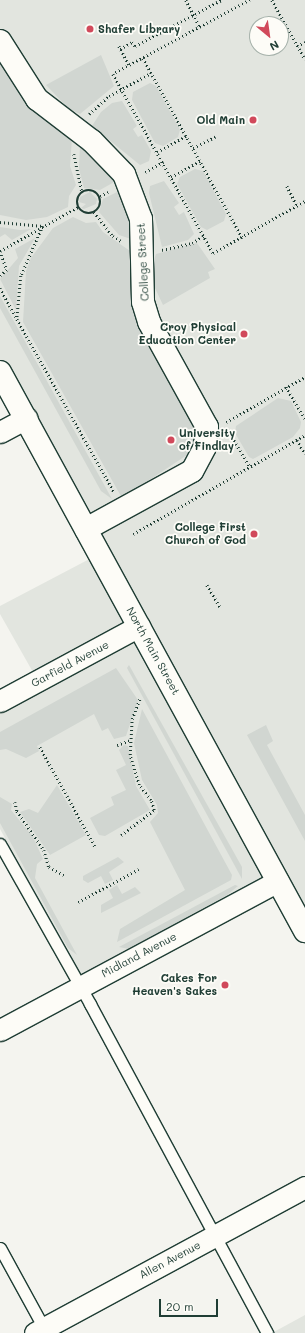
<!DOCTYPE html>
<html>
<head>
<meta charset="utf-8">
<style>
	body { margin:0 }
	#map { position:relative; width:305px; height:1333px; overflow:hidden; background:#f4f4ef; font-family:Mali,sans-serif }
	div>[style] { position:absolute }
	.built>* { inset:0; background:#e2e5df }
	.green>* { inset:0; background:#d1d6d1 }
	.path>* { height:2.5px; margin-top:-1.25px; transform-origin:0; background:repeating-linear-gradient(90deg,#1f3d34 0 1px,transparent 0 4px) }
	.path>.ring { margin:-1.25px; padding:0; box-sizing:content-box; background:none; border:2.5px solid #1f3d34; border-radius:50% }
	.roads { filter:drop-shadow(1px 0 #1f3d34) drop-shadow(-1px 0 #1f3d34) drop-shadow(0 1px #1f3d34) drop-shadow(0 -1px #1f3d34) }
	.service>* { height:11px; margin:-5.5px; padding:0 5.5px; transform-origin:5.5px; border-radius:5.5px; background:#fdfcf7 }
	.minor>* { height:21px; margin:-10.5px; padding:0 10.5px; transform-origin:10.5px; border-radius:10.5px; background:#fdfcf7 }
	.tertiary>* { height:22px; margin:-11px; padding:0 11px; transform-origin:11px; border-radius:11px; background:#fdfcf7 }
	.primary>* { height:22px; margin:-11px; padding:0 11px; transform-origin:11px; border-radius:11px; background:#fdfcf7 }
	.dots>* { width:11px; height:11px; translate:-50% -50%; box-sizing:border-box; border:2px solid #fdfcf7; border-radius:50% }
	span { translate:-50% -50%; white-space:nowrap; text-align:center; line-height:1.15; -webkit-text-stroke:3.5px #fdfcf7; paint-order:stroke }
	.poi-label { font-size:11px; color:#1f3d34; font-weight:700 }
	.left { translate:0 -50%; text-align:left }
	.right { translate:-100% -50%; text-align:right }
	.street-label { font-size:11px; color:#1f3d34 }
	.north { position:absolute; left:249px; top:16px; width:40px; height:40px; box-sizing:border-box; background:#fdfcf7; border:1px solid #a4b0a9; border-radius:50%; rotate:151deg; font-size:11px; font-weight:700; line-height:16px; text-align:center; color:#1f3d34 }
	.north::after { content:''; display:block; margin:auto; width:14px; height:18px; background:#d1495b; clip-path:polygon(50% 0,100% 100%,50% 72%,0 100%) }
	.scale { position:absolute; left:159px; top:1299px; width:59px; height:18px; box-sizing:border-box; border:2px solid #1f3d34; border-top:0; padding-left:5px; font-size:12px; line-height:14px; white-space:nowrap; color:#1f3d34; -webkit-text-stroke:3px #fdfcf7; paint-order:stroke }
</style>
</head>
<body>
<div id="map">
	<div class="built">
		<div style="clip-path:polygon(evenodd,0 0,305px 0,305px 930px,278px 881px,85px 984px,0 829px,0 701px,38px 681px,0 614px,0 606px,99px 554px,0 371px,0 0,257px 24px,281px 24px,281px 48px,257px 48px,257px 24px)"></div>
		<div style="clip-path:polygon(305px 1315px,305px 1333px,272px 1333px)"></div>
	</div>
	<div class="green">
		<div style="clip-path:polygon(101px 55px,114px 86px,80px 114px,69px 109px,46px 85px)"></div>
		<div style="clip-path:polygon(0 60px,22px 99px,40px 116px,72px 138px,70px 166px,76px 185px,69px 196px,68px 207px,47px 217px,26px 220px,0 215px)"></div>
		<div style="clip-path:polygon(150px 83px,156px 86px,180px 130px,178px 137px,163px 146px,155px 143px,132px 100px,133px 92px)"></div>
		<div style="clip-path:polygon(122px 101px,137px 126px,133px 129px,138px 137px,142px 135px,151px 151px,149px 161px,140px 165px,92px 126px,101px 112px,112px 103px)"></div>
		<div style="clip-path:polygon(80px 146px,85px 148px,116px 181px,100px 190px,84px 188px,79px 169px)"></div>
		<div style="clip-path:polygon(195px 169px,203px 171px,226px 214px,224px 221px,207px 230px,201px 227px,177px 184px,180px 177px)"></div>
		<div style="clip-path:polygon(164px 181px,179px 203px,174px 207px,179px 215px,184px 212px,194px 234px,188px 240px,162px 247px,149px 193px,150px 186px)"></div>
		<div style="clip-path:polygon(121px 190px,129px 213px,131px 239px,119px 235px,99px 212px,103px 199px)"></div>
		<div style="clip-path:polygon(90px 192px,97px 199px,96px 204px,84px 209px,81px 208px,86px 204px,79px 202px,80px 197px)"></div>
		<div style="clip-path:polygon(73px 217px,86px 223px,96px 222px,103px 232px,130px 251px,131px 291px,136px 317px,194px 426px,196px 437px,187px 455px,122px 498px,23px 322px,26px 271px,31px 258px,53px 228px)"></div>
		<div style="clip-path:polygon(0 227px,20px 230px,31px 229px,12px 240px,5px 234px,0 237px)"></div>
		<div style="clip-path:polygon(35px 238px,19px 266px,16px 310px,0 279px,18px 258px,15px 249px)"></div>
		<div style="clip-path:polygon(197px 243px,215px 269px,208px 272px,210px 278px,163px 305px,154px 286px,153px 262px,156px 254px)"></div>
		<div style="clip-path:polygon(0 296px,112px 499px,101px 491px,0 308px)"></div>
		<div style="clip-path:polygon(278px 398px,291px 401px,301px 422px,300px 428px,293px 437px,253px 459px,249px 457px,235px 433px,236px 426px)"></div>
		<div style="clip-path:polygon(129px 665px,242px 867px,242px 879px,127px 668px)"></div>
		<div style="clip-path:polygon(116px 668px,138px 700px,126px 736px,114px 739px,108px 728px,102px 731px,94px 714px,37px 746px,39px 751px,26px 758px,6px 749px,0 750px,0 732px)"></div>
		<div style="clip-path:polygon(142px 709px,232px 875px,231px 880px,117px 942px,120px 929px,185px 890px,150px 822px,158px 813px,157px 805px,142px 780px,134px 743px)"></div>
		<div style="clip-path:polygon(266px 725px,273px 741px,267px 745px,305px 815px,305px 841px,247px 735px)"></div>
		<div style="clip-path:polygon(124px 745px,128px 746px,136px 786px,150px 810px,105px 836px,99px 835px,90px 818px,114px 805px,111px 797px,126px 790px,116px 770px,126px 765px,119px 750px)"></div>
		<div style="clip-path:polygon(57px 785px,86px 835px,50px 855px,20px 812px,29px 809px,38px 813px)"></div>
		<div style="clip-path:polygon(0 797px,12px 804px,11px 810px,33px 837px,43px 859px,37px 864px,35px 878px,77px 955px,68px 948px,0 823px)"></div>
		<div style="clip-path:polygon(118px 857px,124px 862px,109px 872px,113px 880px,105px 884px,101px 876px,88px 883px,83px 880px,83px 876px)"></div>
		<div style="clip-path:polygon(117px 885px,122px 894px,135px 887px,141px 893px,101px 913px,101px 905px,113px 898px,109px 890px)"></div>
		<div style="clip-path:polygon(235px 885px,238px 886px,227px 895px,129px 949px,119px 947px)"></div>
	</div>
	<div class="path">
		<div style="left:186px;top:0;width:30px;rotate:63deg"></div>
		<div style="left:250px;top:0;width:156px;rotate:151.6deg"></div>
		<div style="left:113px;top:74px;width:205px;rotate:60.8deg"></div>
		<div style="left:213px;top:253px;width:106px;rotate:-29.5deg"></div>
		<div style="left:272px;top:0;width:68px;rotate:60.8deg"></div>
		<div style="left:119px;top:46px;width:21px;rotate:62deg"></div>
		<div style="left:297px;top:46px;width:9px;rotate:-27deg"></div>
		<div style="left:120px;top:49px;width:14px;rotate:-30deg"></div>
		<div style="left:132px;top:42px;width:5px;rotate:53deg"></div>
		<div style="left:135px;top:46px;width:98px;rotate:-28.1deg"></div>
		<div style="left:143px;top:58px;width:205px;rotate:61.1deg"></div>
		<div style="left:89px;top:114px;width:27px;rotate:-42deg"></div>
		<div style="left:109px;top:96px;width:48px;rotate:-28.7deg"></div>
		<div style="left:193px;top:148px;width:25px;rotate:-27deg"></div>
		<div style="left:157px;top:152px;width:33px;rotate:-29deg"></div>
		<div style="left:74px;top:154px;width:39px;rotate:78deg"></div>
		<div style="left:145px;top:172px;width:21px;rotate:-29deg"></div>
		<div style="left:171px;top:177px;width:33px;rotate:-29deg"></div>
		<div style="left:287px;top:186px;width:22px;rotate:63deg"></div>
		<div class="ring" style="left:77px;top:190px;width:21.5px;height:21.5px"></div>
		<div style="left:100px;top:196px;width:9px;rotate:-27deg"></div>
		<div style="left:94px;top:212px;width:31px;rotate:52deg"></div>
		<div style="left:113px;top:236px;width:9px;rotate:32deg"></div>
		<div style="left:0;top:222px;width:43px;rotate:5.3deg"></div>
		<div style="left:43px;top:226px;width:55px;rotate:113.7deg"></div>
		<div style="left:21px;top:276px;width:43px;rotate:95.3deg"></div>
		<div style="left:17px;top:319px;width:198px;rotate:60.7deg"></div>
		<div style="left:162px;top:250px;width:31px;rotate:-13deg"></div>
		<div style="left:192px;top:243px;width:15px;rotate:-32deg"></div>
		<div style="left:0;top:251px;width:90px;rotate:-29.4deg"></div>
		<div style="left:0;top:251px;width:20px;rotate:70deg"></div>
		<div style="left:7px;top:270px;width:9px;rotate:139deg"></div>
		<div style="left:0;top:288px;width:35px;rotate:61deg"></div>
		<div style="left:286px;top:387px;width:37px;rotate:59deg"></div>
		<div style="left:226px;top:422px;width:91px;rotate:-29.7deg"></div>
		<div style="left:228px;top:430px;width:43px;rotate:59.3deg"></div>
		<div style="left:297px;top:440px;width:16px;rotate:60deg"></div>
		<div style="left:133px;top:534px;width:198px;rotate:-29.9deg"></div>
		<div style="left:207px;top:585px;width:26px;rotate:59deg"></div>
		<div style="left:117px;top:745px;width:15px;rotate:-20deg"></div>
		<div style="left:40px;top:747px;width:115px;rotate:61deg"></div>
		<div style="left:15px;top:802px;width:9px;rotate:77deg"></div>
		<div style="left:17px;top:811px;width:47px;rotate:55.3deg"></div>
		<div style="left:44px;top:850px;width:18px;rotate:74deg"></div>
		<div style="left:49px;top:867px;width:17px;rotate:28deg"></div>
		<div style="left:121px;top:835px;width:41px;rotate:-37.1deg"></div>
		<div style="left:154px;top:810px;width:10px;rotate:-107deg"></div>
		<div style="left:151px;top:800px;width:19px;rotate:-129deg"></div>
		<div style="left:139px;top:785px;width:31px;rotate:-107deg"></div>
		<div style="left:130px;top:755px;width:36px;rotate:-87deg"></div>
		<div style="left:132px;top:719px;width:22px;rotate:-69deg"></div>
		<div style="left:78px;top:902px;width:69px;rotate:-28.4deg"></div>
	</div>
	<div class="roads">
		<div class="service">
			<div style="left:0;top:844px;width:184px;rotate:60.6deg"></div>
			<div style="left:90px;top:1004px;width:374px;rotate:61.7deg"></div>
			<div style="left:0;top:1248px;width:96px;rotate:61.3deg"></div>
		</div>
		<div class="minor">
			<div style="left:0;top:432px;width:30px;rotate:-28deg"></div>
			<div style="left:0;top:701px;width:158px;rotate:-28.3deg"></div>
			<div style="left:0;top:1030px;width:315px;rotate:-28.2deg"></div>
			<div style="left:35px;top:1333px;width:307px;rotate:-28.4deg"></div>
		</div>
		<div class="tertiary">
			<div style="left:0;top:41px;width:69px;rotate:57.5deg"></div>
			<div style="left:37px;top:99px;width:69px;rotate:37.4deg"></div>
			<div style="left:92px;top:141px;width:46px;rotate:45.9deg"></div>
			<div style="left:124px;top:174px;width:48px;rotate:69.3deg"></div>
			<div style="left:141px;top:219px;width:83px;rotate:88.6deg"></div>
			<div style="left:143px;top:302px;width:21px;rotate:73deg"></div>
			<div style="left:149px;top:322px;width:120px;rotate:61.1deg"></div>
			<div style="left:207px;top:427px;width:20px;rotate:96deg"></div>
			<div style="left:205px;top:447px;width:27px;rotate:118deg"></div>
			<div style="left:192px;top:471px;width:121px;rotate:151.3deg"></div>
		</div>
		<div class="primary">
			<div style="left:0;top:372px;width:637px;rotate:61.38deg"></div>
		</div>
	</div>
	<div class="dots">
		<div style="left:90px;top:29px;background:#d1495b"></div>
		<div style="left:253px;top:120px;background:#d1495b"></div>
		<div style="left:244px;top:334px;background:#d1495b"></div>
		<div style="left:171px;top:440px;background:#d1495b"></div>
		<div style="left:254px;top:534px;background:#d1495b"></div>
		<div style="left:225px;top:985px;background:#d1495b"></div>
	</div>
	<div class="poi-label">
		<span class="left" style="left:98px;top:29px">Shafer Library</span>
		<span class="right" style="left:245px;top:120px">Old Main</span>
		<span class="right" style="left:236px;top:334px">Croy Physical<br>Education Center</span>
		<span class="left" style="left:179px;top:440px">University<br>of Findlay</span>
		<span class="right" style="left:246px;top:534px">College First<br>Church of God</span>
		<span class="right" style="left:217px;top:985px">Cakes For<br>Heaven's Sakes</span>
	</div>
	<div class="street-label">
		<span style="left:143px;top:262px;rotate:-93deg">College Street</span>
		<span style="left:153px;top:651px;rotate:61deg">North Main Street</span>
		<span style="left:70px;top:664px;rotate:-28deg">Garfield Avenue</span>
		<span style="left:139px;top:955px;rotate:-28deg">Midland Avenue</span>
		<span style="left:170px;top:1260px;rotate:-28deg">Allen Avenue</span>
	</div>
	<div class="north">N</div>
	<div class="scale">20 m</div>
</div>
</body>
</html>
